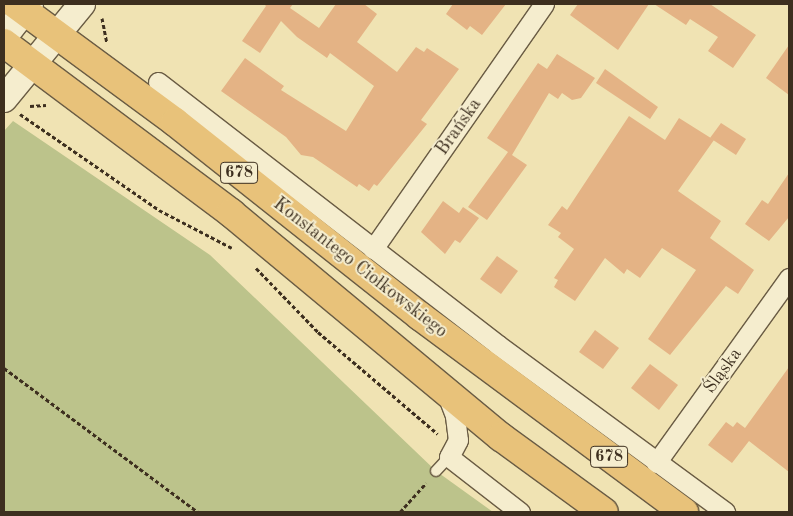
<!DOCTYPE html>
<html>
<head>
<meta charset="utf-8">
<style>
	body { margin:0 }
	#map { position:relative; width:793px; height:516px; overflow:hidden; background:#f0e3b3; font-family:"Old Standard TT",serif }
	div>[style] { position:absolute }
	.green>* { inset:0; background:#bcc38b }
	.building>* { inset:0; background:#e4b385 }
	.path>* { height:3px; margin-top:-1.5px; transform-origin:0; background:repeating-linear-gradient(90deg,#3d2f1f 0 4px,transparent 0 6.5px) }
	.roads { filter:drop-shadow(1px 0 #6a5c44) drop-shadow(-1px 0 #6a5c44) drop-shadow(0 1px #6a5c44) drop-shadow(0 -1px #6a5c44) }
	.lane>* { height:10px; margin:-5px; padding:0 5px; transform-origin:5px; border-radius:5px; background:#f5edce }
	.street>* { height:19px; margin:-9.5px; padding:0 9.5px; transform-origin:9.5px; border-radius:9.5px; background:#f5edce }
	.secondary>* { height:26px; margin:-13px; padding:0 13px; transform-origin:13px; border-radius:13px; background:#f5edce }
	.primary>* { height:28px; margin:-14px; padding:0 14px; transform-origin:14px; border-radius:14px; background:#e8c27a }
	span { translate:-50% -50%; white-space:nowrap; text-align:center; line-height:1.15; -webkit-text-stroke:4px #f5edce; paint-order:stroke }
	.shield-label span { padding:1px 4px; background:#f5edce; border:1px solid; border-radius:4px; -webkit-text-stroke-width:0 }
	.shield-label { font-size:16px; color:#3d2f1f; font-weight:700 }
	.street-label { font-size:18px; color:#3d2f1f }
	.frame { position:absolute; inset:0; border:5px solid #3d2f1f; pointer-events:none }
</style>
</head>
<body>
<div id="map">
	<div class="green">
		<div style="clip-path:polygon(13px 121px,210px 255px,436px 471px,493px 512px,4px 512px,4px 131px)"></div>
	</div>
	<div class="building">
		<div style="clip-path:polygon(264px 4px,293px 4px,290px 8px,319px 28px,336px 4px,364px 4px,377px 14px,357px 42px,397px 72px,416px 47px,424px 52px,427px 48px,459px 69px,421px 120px,427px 124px,377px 186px,374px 184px,369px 191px,359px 184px,357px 187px,313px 157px,301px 155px,286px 137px,221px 91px,245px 58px,284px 86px,281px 90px,346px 131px,374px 86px,330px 53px,327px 58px,297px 37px,281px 21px,260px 53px,242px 41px,266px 6px)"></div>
		<div style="clip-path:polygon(453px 4px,506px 4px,482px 35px,470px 26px,467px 30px,446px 14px)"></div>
		<div style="clip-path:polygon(578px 4px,649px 4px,618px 50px,570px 15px)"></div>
		<div style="clip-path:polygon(654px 4px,710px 4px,756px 35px,733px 68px,708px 51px,718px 37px,690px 19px,686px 25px)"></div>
		<div style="clip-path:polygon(789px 45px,789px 95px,766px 78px)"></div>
		<div style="clip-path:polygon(557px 54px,595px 78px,581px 98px,572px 100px,562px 93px,558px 99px,549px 93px,512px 155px,527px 165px,487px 220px,468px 207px,508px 152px,487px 138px,538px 63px,547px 69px)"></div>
		<div style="clip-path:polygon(605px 69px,658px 107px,650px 119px,596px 83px)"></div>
		<div style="clip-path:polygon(629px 116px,665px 140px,679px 118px,714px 140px,678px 191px,721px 221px,710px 238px,754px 270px,738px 294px,726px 286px,670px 355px,648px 339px,696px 270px,662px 248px,640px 278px,627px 269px,624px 274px,605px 258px,575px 301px,554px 287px,558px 280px,554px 278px,574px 249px,558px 237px,561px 233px,548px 225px,562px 206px,567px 210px)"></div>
		<div style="clip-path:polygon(721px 123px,746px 139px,736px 155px,710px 138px)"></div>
		<div style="clip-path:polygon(789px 173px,789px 217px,769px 241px,745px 224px,762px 200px,768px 204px)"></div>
		<div style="clip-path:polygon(443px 201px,459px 213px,463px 207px,479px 218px,460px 243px,455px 240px,445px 254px,421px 232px)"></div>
		<div style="clip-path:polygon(497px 256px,518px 271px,501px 294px,480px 279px)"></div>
		<div style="clip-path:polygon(595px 330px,619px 348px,603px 369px,579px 352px)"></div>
		<div style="clip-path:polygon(650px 364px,678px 385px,659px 410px,631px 388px)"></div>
		<div style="clip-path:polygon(789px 367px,789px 472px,749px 441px,732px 463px,708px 445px,726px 422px,733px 427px,737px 422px,745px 428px)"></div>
	</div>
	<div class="path">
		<div style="left:102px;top:18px;width:25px;rotate:79deg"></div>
		<div style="left:30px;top:106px;width:16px;rotate:-4deg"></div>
		<div style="left:20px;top:114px;width:169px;rotate:34.6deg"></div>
		<div style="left:159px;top:210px;width:82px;rotate:27.5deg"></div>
		<div style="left:256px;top:268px;width:89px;rotate:45.9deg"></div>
		<div style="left:318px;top:332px;width:157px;rotate:40.4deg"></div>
		<div style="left:4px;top:368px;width:242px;rotate:36.6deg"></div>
		<div style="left:400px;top:512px;width:39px;rotate:-48deg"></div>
	</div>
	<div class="roads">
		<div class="lane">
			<div style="left:436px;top:471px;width:19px;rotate:-47deg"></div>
		</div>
		<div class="street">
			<div style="left:158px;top:82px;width:430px;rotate:37.7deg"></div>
			<div style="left:498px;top:345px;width:282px;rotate:36.3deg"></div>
			<div style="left:373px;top:249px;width:299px;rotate:-55.1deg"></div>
			<div style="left:446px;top:392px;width:26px;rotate:69deg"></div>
			<div style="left:455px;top:416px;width:24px;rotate:83deg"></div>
			<div style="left:458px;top:440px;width:19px;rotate:118deg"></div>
			<div style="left:449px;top:457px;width:90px;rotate:37.8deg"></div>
			<div style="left:656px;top:463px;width:228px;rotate:-54.3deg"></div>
		</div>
		<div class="secondary">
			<div style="left:4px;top:37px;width:42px;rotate:-51.8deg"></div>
			<div style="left:4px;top:99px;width:123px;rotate:-50.6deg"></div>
		</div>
		<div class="primary">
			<div style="left:15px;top:4px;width:199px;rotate:36.4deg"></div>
			<div style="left:175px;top:122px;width:313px;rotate:38.4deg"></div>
			<div style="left:420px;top:316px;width:329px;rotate:36.6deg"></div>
			<div style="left:4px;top:43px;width:284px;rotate:36.8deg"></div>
			<div style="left:231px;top:213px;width:351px;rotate:39.7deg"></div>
			<div style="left:501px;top:437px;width:127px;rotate:36.1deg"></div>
		</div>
	</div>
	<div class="shield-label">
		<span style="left:239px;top:173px">678</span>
		<span style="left:609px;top:457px">678</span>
	</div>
	<div class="street-label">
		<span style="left:459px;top:127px;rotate:-55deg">Brańska</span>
		<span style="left:360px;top:268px;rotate:38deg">Konstantego Ciołkowskiego</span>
		<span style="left:723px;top:371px;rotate:-54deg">Śląska</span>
	</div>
	<div class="frame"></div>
</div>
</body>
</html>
